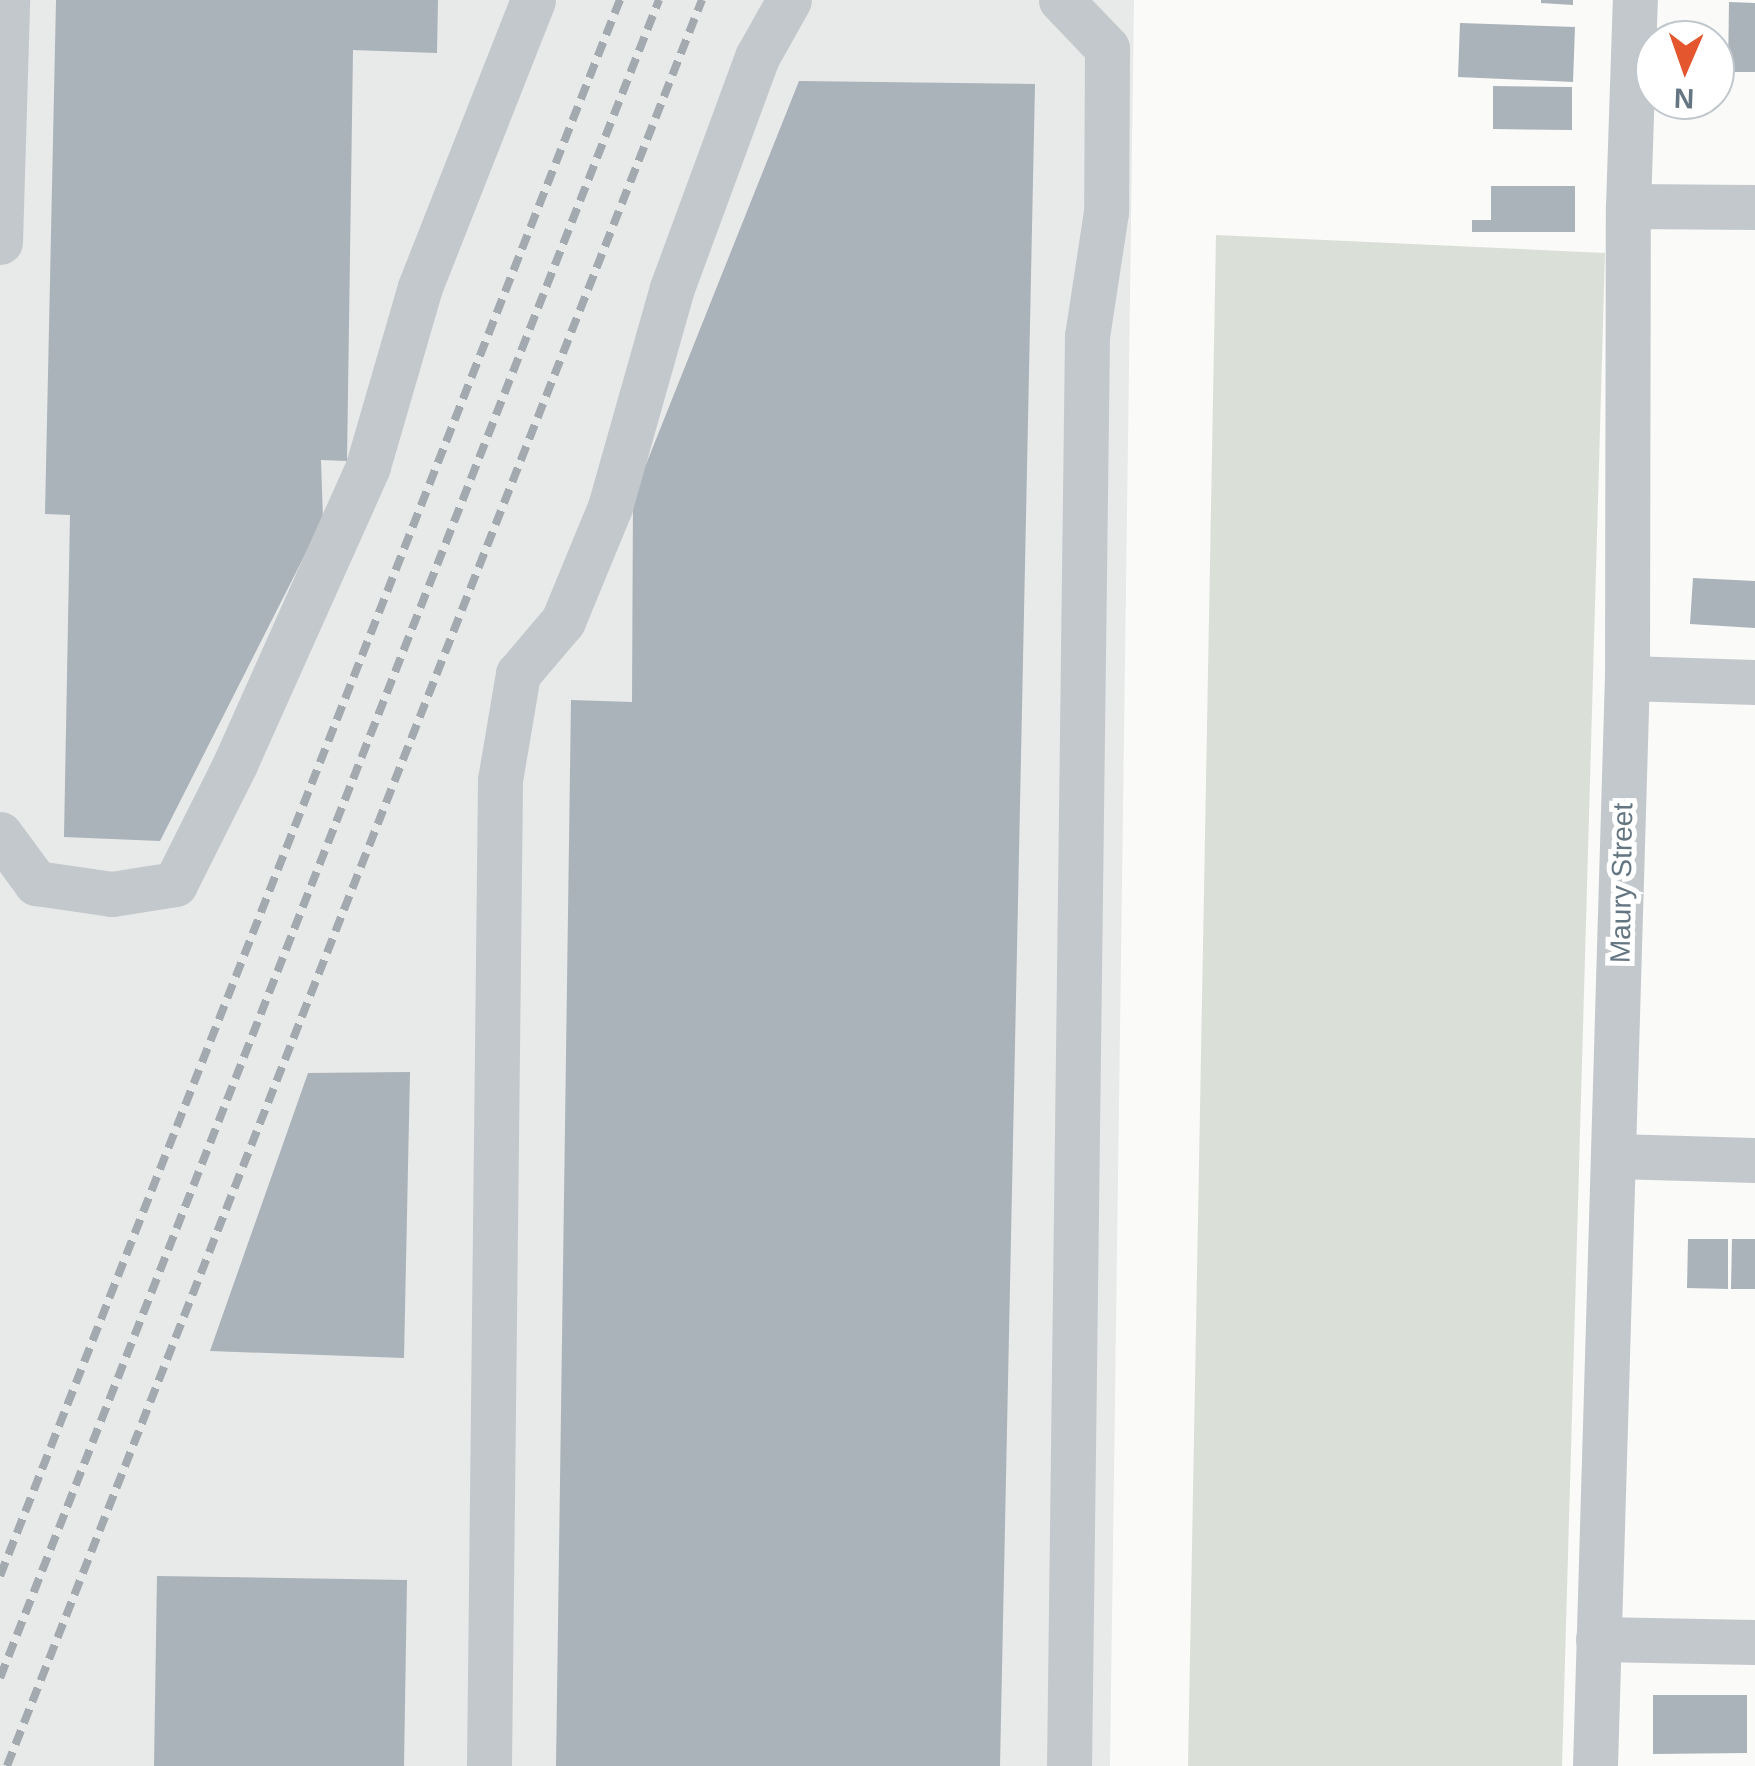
<!DOCTYPE html>
<html>
<head>
<meta charset="utf-8">
<style>
	body { margin:0 }
	#map { position:relative; width:1755px; height:1766px; overflow:hidden; background:#fafaf8; font-family:Helvetica,sans-serif }
	div>[style] { position:absolute }
	.built>* { inset:0; background:#e8e9e9 }
	.green>* { inset:0; background:#dadfd7 }
	.building>* { inset:0; background:#aab3b9 }
	.minor>* { height:45px; margin:-22.5px; padding:0 22.5px; transform-origin:22.5px; border-radius:22.5px; background:#c3c8cc }
	.rail>* { height:8px; margin-top:-4px; transform-origin:0; background:repeating-linear-gradient(90deg,#a2aab0 0 15px,transparent 0 23px) }
	span { translate:-50% -50%; white-space:nowrap; text-align:center; line-height:1.15; -webkit-text-stroke:10px #fff; paint-order:stroke }
	.street-label { font-size:28px; color:#657683 }
	.north { position:absolute; left:1635px; top:20px; width:100px; height:100px; box-sizing:border-box; background:#fff; border:2px solid #c1c8cd; border-radius:50%; rotate:182deg; font-size:28px; font-weight:700; line-height:40px; text-align:center; color:#657683 }
	.north::after { content:''; display:block; margin:auto; width:35px; height:45px; background:#e4572e; clip-path:polygon(50% 0,100% 100%,50% 72%,0 100%) }
</style>
</head>
<body>
<div id="map">
	<div class="built">
		<div style="clip-path:polygon(0 0,1134px 0,1110px 1766px,0 1766px)"></div>
	</div>
	<div class="green">
		<div style="clip-path:polygon(1216px 235px,1605px 253px,1562px 1766px,1188px 1766px)"></div>
	</div>
	<div class="building">
		<div style="clip-path:polygon(56px 0,438px 0,437px 53px,353px 50px,347px 461px,321px 460px,323px 519px,160px 841px,64px 837px,70px 515px,45px 514px)"></div>
		<div style="clip-path:polygon(1541px 0,1573px 0,1573px 5px,1541px 3px)"></div>
		<div style="clip-path:polygon(1729px 2px,1755px 3px,1755px 72px,1728px 72px)"></div>
		<div style="clip-path:polygon(1460px 23px,1575px 27px,1573px 82px,1458px 77px)"></div>
		<div style="clip-path:polygon(799px 81px,1035px 84px,1000px 1766px,556px 1766px,571px 700px,632px 702px,633px 497px)"></div>
		<div style="clip-path:polygon(1493px 86px,1572px 87px,1572px 130px,1493px 129px)"></div>
		<div style="clip-path:polygon(1491px 186px,1575px 186px,1575px 232px,1472px 232px,1472px 220px,1491px 220px)"></div>
		<div style="clip-path:polygon(1693px 578px,1755px 581px,1755px 628px,1690px 624px)"></div>
		<div style="clip-path:polygon(410px 1072px,404px 1358px,210px 1351px,308px 1073px)"></div>
		<div style="clip-path:polygon(1688px 1239px,1728px 1239px,1728px 1289px,1687px 1288px)"></div>
		<div style="clip-path:polygon(1732px 1239px,1755px 1239px,1755px 1289px,1731px 1289px)"></div>
		<div style="clip-path:polygon(157px 1576px,407px 1580px,404px 1766px,154px 1766px)"></div>
		<div style="clip-path:polygon(1653px 1695px,1747px 1695px,1747px 1753px,1653px 1754px)"></div>
	</div>
	<div class="minor">
		<div style="left:1061px;top:0;width:66px;rotate:46.2deg"></div>
		<div style="left:1107px;top:48px;width:164px;rotate:90.3deg"></div>
		<div style="left:1106px;top:212px;width:125px;rotate:98.7deg"></div>
		<div style="left:1087px;top:336px;width:1430px;rotate:90.72deg"></div>
		<div style="left:1628px;top:206px;width:127px;rotate:0.5deg"></div>
		<div style="left:0;top:242px;width:242px;rotate:-88.3deg"></div>
		<div style="left:1627px;top:678px;width:128px;rotate:1.8deg"></div>
		<div style="left:0;top:834px;width:61px;rotate:53.7deg"></div>
		<div style="left:36px;top:883px;width:77px;rotate:8.2deg"></div>
		<div style="left:112px;top:894px;width:64px;rotate:-9deg"></div>
		<div style="left:175px;top:884px;width:134px;rotate:-63.4deg"></div>
		<div style="left:235px;top:764px;width:326px;rotate:-65.9deg"></div>
		<div style="left:368px;top:466px;width:186px;rotate:-73.8deg"></div>
		<div style="left:420px;top:287px;width:308px;rotate:-68.5deg"></div>
		<div style="left:1615px;top:1156px;width:140px;rotate:1.6deg"></div>
		<div style="left:1598px;top:1639px;width:157px;rotate:1.1deg"></div>
		<div style="left:489px;top:1766px;width:986px;rotate:-89.36deg"></div>
		<div style="left:500px;top:780px;width:108px;rotate:-80.4deg"></div>
		<div style="left:518px;top:674px;width:70px;rotate:-49.7deg"></div>
		<div style="left:563px;top:621px;width:123px;rotate:-67.6deg"></div>
		<div style="left:610px;top:507px;width:228px;rotate:-74.2deg"></div>
		<div style="left:672px;top:288px;width:246px;rotate:-69.8deg"></div>
		<div style="left:757px;top:57px;width:65px;rotate:-60.7deg"></div>
		<div style="left:1595px;top:1766px;width:1088px;rotate:-88.32deg"></div>
		<div style="left:1627px;top:678px;width:472px;rotate:-89.9deg"></div>
		<div style="left:1628px;top:206px;width:206px;rotate:-88.1deg"></div>
	</div>
	<div class="rail">
		<div style="left:0;top:1576px;width:1694px;rotate:-68.53deg"></div>
		<div style="left:0;top:1678px;width:1803px;rotate:-68.56deg"></div>
		<div style="left:7px;top:1766px;width:1898px;rotate:-68.52deg"></div>
	</div>
	<div class="street-label">
		<span style="left:1622px;top:883px;rotate:-89deg">Maury Street</span>
	</div>
	<div class="north">N</div>
</div>
</body>
</html>
